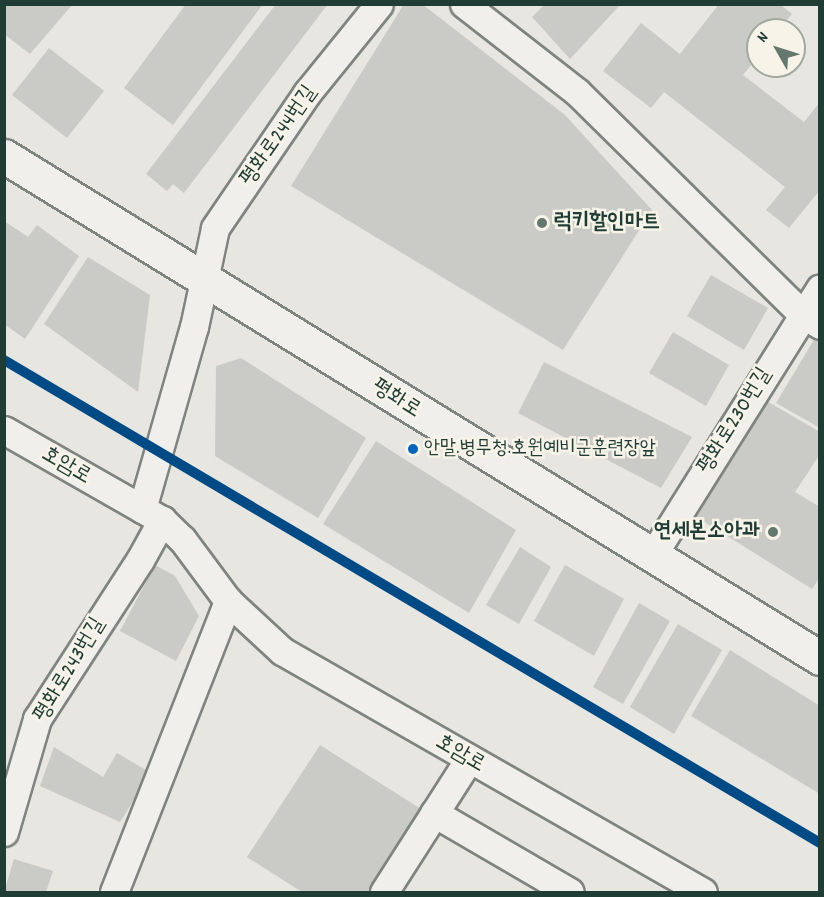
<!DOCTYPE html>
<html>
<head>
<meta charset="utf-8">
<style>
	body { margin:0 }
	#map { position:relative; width:824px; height:897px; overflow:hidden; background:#e7e6e0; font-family:Dekko,"Poor Story",sans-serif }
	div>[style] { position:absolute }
	.building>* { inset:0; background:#cacbc6 }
	.roads { filter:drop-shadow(2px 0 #7e847f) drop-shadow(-2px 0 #7e847f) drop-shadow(0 2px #7e847f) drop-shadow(0 -2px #7e847f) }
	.street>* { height:27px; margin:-13.5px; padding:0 13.5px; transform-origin:13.5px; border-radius:13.5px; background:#f0efeb }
	.secondary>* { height:33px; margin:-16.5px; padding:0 16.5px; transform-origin:16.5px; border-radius:16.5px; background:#f0efeb }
	.metro-1>* { height:10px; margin:-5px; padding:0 5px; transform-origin:5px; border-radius:5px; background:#004a85 }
	.dots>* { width:16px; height:16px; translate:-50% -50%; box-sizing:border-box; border:3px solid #f7f3e8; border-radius:50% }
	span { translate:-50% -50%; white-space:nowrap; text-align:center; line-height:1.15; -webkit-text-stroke:5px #f7f3e8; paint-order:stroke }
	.bus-label { font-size:20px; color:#1f3d34 }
	.left { translate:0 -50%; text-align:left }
	.street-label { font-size:22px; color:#1f3d34 }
	.poi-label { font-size:22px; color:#1f3d34; font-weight:700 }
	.right { translate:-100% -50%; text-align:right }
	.frame { position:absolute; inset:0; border:6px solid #1f3d34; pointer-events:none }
	.north { position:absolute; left:746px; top:18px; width:60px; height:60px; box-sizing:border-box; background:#f7f3e8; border:2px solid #a1aaa0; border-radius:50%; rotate:309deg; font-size:16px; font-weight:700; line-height:24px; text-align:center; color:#1f3d34 }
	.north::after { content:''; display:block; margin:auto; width:21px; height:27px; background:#657870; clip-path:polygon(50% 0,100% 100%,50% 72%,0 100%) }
</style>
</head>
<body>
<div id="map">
	<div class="building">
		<div style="clip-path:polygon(4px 4px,73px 4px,30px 54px,4px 34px)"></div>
		<div style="clip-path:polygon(186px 4px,263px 4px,173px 125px,124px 88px)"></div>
		<div style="clip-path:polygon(276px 4px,328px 4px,184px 193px,173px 184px,167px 191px,146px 174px)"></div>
		<div style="clip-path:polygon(404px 4px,422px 4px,565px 115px,652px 210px,563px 350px,291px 186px)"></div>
		<div style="clip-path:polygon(545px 4px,621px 4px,570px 59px,532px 17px)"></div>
		<div style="clip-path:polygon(719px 4px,780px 4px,792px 14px,779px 30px,758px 30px,758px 57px,743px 75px,804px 122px,820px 102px,820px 190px,789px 228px,766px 210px,785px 187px,664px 92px,651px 108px,603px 71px,641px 23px,680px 54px)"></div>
		<div style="clip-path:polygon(49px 48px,104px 91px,67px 138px,12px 95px)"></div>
		<div style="clip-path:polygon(4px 221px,28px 237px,37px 225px,79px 256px,25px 339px,4px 324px)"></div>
		<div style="clip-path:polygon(88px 257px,150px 295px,138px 392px,44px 324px)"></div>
		<div style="clip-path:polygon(711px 275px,768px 308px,744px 350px,687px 316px)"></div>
		<div style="clip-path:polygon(673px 332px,729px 365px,706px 406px,649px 373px)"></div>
		<div style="clip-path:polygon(818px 333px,820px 334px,820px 428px,776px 403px)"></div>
		<div style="clip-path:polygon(241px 358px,366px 438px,318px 518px,215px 456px,216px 366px)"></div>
		<div style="clip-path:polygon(544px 362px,692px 437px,661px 488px,518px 413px)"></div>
		<div style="clip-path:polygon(765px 400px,820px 432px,820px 454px,795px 492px,820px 507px,820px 577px,812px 589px,695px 516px)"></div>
		<div style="clip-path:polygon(376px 441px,516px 530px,469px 613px,323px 524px)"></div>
		<div style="clip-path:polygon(520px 547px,551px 567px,519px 624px,486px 605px)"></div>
		<div style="clip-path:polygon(155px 565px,175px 576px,199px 616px,176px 661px,120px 631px)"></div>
		<div style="clip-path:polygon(565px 565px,624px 599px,594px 656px,534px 621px)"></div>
		<div style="clip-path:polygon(639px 603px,670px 621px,623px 704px,593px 687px)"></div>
		<div style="clip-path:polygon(678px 624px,722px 650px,674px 734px,630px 707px)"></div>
		<div style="clip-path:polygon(730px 650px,820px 706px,820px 794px,691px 716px)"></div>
		<div style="clip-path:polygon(320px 745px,421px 809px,368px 892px,302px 892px,247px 857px)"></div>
		<div style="clip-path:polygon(54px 747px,103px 777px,117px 753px,151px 773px,120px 822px,40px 786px)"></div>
		<div style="clip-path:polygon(14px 859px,53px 871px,46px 892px,4px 892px)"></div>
	</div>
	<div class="roads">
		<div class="street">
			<div style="left:464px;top:4px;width:143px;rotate:37.9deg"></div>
			<div style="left:577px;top:92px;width:316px;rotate:44.6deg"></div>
			<div style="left:802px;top:314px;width:21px;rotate:31deg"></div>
			<div style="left:4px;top:430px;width:182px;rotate:29.7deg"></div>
			<div style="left:162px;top:520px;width:28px;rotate:44deg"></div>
			<div style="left:182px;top:539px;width:77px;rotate:53.4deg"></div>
			<div style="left:228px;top:601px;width:74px;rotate:42.8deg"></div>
			<div style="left:282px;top:651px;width:485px;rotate:29.8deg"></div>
			<div style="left:142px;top:509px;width:189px;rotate:-74.1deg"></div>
			<div style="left:194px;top:327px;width:101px;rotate:-78deg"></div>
			<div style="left:215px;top:228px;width:163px;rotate:-55.7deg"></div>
			<div style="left:307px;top:93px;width:114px;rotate:-51deg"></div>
			<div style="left:652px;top:556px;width:316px;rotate:-57.9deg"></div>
			<div style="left:434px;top:813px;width:157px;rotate:30.2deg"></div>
			<div style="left:4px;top:832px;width:118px;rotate:-73.7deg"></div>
			<div style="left:37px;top:719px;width:189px;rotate:-57.1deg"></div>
			<div style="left:140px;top:560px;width:46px;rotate:-61.2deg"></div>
			<div style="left:114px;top:892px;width:313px;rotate:-68.6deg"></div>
			<div style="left:384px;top:892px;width:158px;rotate:-57.4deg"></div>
		</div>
		<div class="secondary">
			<div style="left:4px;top:156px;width:958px;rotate:31.6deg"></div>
		</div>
	</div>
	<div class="metro-1">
		<div style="left:4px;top:360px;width:948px;rotate:30.62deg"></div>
	</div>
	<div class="dots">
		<div style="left:542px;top:223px;background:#657870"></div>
		<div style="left:413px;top:449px;background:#0065bd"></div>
		<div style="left:773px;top:532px;background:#657870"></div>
	</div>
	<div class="bus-label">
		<span class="left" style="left:424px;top:449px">안말.병무청.호원예비군훈련장앞</span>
	</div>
	<div class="street-label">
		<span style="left:279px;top:136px;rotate:-55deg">평화로244번길</span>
		<span style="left:396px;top:399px;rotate:32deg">평화로</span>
		<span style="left:735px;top:421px;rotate:-58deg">평화로230번길</span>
		<span style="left:66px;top:466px;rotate:30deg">호암로</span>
		<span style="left:70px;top:670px;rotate:-59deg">평화로243번길</span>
		<span style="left:460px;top:754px;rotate:30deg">호암로</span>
	</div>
	<div class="poi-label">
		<span class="left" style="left:554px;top:223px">럭키할인마트</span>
		<span class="right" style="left:760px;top:532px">연세본소아과</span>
	</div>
	<div class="frame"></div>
	<div class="north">N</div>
</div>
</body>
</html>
